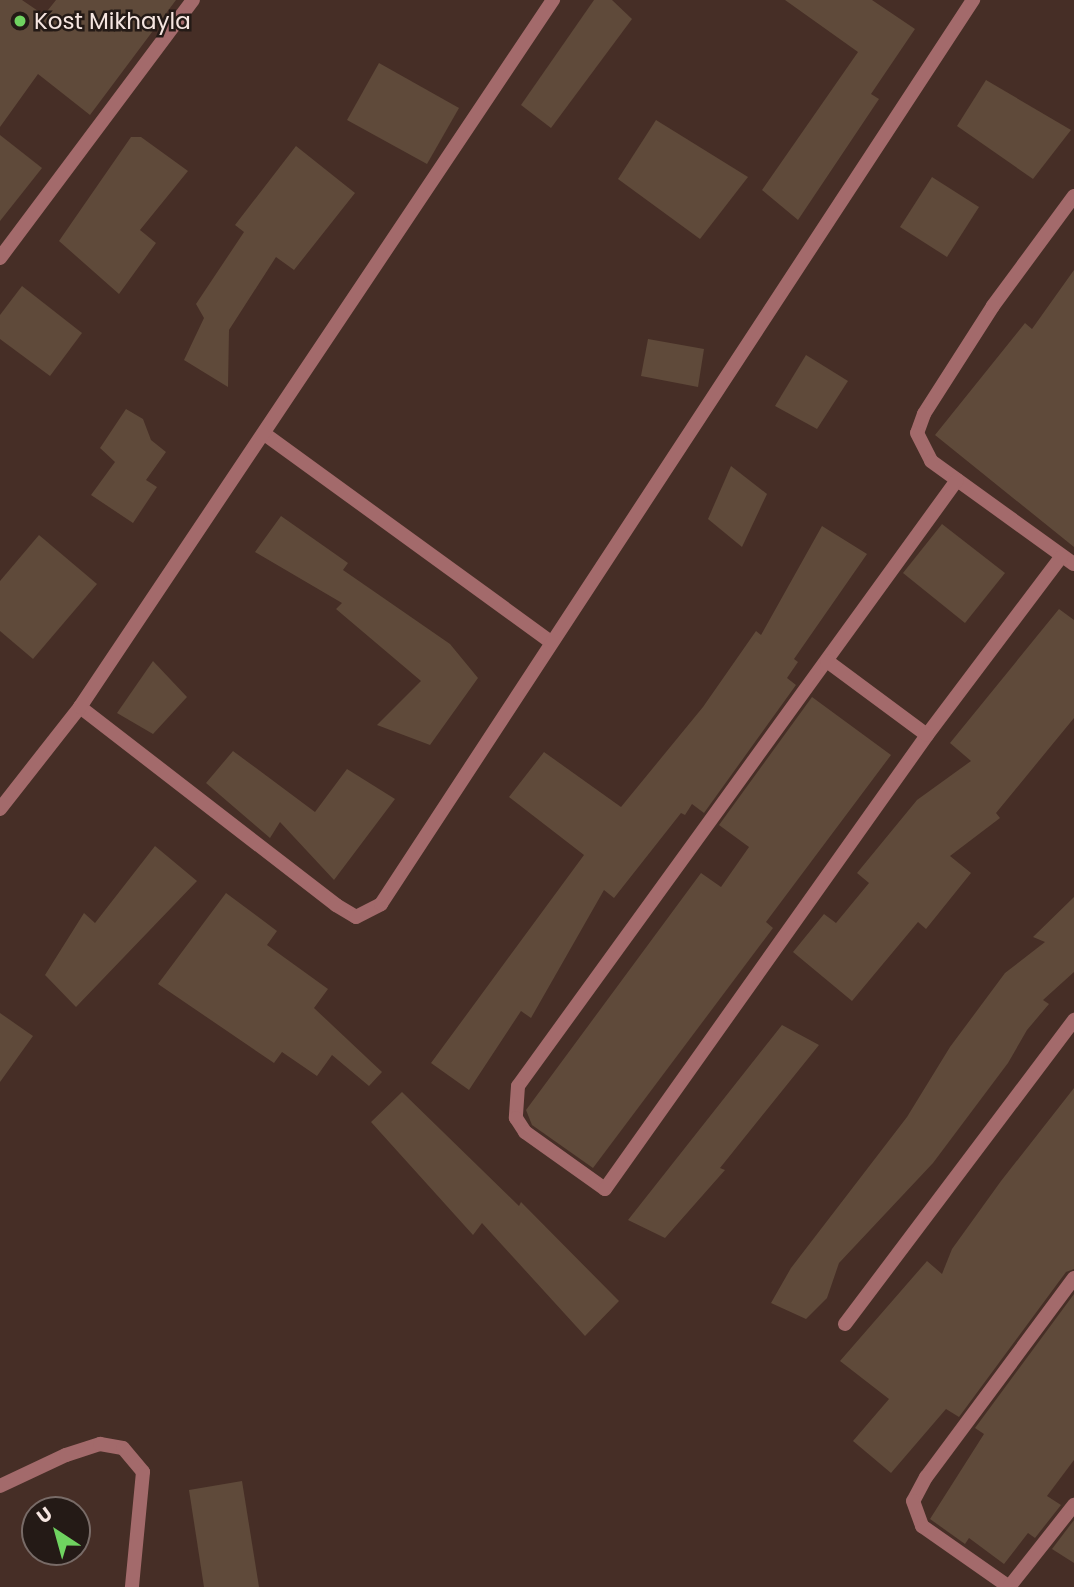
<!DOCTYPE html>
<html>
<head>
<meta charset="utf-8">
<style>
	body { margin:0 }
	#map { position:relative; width:1074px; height:1587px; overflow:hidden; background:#462e26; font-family:Poppins,sans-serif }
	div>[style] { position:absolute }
	.building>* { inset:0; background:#5f4a3a }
	.street>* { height:14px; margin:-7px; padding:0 7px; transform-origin:7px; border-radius:7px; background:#a36a6b }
	.dots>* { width:19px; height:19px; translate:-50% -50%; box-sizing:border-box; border:4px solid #241a16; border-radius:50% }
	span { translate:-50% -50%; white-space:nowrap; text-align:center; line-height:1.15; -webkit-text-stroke:5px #241a16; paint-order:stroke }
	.poi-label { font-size:23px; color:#f5e5e0 }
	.left { translate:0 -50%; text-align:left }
	.north { position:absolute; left:21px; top:1496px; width:70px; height:70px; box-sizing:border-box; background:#241a16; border:2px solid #786b67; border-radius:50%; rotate:324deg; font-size:19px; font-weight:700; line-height:28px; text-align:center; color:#f5e5e0 }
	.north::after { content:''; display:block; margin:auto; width:24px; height:32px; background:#6fd360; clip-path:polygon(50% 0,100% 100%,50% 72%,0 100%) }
</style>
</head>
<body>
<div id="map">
	<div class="building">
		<div style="clip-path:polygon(0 0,22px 0,44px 15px,56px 0,176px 0,90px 115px,38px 74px,0 127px)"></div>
		<div style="clip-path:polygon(594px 0,612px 0,632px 19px,551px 128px,521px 105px)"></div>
		<div style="clip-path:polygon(785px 0,872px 0,915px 29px,871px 94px,879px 99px,798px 220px,762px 190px,858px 52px)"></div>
		<div style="clip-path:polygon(379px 63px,459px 108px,427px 164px,347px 120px)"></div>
		<div style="clip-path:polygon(986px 80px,1071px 130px,1033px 179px,957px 126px)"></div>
		<div style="clip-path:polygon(656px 120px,748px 177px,700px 239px,618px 179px)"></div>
		<div style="clip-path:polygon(0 135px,42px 168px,0 221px)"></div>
		<div style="clip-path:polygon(131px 137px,141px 137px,188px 171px,140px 230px,156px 243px,119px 294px,59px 241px)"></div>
		<div style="clip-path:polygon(296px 146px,355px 193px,294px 270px,276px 257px,229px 330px,228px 387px,184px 360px,204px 318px,196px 304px,244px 232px,235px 225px)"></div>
		<div style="clip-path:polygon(932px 177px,979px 207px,947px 257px,900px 227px)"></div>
		<div style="clip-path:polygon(1074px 270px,1074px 547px,935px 435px,1025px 323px,1032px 329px)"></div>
		<div style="clip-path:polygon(22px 286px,82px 333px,50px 376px,0 339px,0 315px)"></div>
		<div style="clip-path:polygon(648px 339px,704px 349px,698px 387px,641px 376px)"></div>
		<div style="clip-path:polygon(806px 355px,848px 381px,817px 429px,775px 406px)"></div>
		<div style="clip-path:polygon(126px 409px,143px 419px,151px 440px,166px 452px,146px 480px,157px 487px,133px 523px,91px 495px,115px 462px,100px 448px)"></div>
		<div style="clip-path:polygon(731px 466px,767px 494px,742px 547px,708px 519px)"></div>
		<div style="clip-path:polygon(281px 516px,348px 563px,343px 570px,450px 644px,478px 678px,430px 745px,377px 725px,421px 681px,336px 609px,342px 603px,255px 552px)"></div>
		<div style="clip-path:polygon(942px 524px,1005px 573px,965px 623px,903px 573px)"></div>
		<div style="clip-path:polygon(822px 526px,867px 554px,794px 659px,798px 662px,787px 678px,796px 685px,704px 813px,692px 804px,685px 815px,681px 813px,614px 898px,604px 890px,531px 1018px,521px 1011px,469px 1090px,431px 1063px,584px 855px,509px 797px,544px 752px,621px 807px,703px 707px,756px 631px,761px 635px)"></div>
		<div style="clip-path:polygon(39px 535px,97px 584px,33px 659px,0 631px,0 581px)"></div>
		<div style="clip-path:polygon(1059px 609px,1074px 620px,1074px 718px,996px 813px,1000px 818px,950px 856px,971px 873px,926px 929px,918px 922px,852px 1001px,793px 952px,824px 914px,836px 923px,869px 883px,857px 873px,917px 800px,971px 761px,950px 743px)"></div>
		<div style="clip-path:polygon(153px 661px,187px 697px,153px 734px,117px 713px)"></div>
		<div style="clip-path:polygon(812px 697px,891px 755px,766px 922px,773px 928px,593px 1168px,532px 1125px,526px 1110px,701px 873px,721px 887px,749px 847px,719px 825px)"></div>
		<div style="clip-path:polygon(233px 751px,315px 812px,347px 769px,395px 799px,334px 880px,280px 822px,270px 838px,206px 783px)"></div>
		<div style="clip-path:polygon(155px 846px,197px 881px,76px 1007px,45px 975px,84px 913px,95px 923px)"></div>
		<div style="clip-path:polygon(226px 893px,277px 931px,267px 945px,328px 989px,314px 1008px,382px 1072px,369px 1086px,332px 1055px,317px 1076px,282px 1052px,274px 1063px,158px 984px)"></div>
		<div style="clip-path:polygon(1074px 897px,1074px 972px,1043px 1000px,1049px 1004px,1027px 1030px,1008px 1063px,933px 1163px,839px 1263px,827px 1298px,806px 1319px,771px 1303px,791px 1268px,907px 1117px,950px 1047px,1005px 973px,1045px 942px,1033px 937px)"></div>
		<div style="clip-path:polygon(0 1013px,33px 1036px,0 1082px)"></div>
		<div style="clip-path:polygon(782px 1025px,819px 1045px,720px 1168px,725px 1170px,665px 1238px,628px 1220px)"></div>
		<div style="clip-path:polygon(1074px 1088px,1074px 1269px,1066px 1272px,959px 1417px,946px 1409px,891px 1473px,853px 1441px,889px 1399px,840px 1361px,927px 1261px,942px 1274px,952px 1249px,1001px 1181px)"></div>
		<div style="clip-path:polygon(402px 1092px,519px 1206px,521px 1202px,619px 1301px,585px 1336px,482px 1223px,473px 1235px,371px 1122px)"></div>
		<div style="clip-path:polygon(1074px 1294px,1074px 1460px,1047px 1496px,1061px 1505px,1035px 1538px,1028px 1533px,1004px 1564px,969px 1538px,965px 1544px,930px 1519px,984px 1434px,975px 1428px)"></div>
		<div style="clip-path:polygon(242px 1481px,259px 1587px,204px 1587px,189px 1490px)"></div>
		<div style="clip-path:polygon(1074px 1520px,1074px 1563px,1052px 1549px)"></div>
	</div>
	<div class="street">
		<div style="left:1074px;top:196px;width:137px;rotate:126.4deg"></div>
		<div style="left:993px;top:306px;width:128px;rotate:122.6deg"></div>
		<div style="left:924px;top:414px;width:20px;rotate:110deg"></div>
		<div style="left:917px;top:433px;width:31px;rotate:63deg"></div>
		<div style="left:931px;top:461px;width:176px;rotate:35.8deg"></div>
		<div style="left:0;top:258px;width:322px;rotate:-53.2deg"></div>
		<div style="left:266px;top:435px;width:351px;rotate:36deg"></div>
		<div style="left:957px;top:480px;width:748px;rotate:125.92deg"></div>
		<div style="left:518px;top:1086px;width:32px;rotate:94deg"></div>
		<div style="left:516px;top:1118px;width:17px;rotate:57deg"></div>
		<div style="left:525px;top:1132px;width:98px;rotate:35.5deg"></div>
		<div style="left:605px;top:1189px;width:557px;rotate:-54.65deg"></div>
		<div style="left:927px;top:735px;width:223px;rotate:-53deg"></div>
		<div style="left:827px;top:661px;width:124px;rotate:36.5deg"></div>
		<div style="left:80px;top:707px;width:324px;rotate:37.7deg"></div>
		<div style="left:336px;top:905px;width:23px;rotate:31deg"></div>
		<div style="left:356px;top:917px;width:28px;rotate:-27deg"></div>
		<div style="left:381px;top:904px;width:1081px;rotate:-56.78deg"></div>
		<div style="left:0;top:809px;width:130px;rotate:-51.9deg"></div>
		<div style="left:80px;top:707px;width:851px;rotate:-56.22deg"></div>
		<div style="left:1074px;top:1278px;width:248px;rotate:126.6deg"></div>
		<div style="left:926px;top:1477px;width:27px;rotate:118deg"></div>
		<div style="left:913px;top:1501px;width:27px;rotate:70deg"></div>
		<div style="left:922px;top:1526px;width:106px;rotate:35deg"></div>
		<div style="left:1009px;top:1587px;width:105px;rotate:-51.6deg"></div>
		<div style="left:845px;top:1324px;width:381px;rotate:-53deg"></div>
		<div style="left:0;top:1486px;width:73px;rotate:-25.2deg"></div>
		<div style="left:66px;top:1455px;width:36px;rotate:-18deg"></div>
		<div style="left:100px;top:1444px;width:23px;rotate:10deg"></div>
		<div style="left:123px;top:1448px;width:31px;rotate:50deg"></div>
		<div style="left:143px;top:1472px;width:116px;rotate:95.5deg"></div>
	</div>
	<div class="dots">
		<div style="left:20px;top:21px;background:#6fd360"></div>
	</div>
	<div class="poi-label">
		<span class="left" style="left:34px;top:21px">Kost Mikhayla</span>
	</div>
	<div class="north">U</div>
</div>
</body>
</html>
